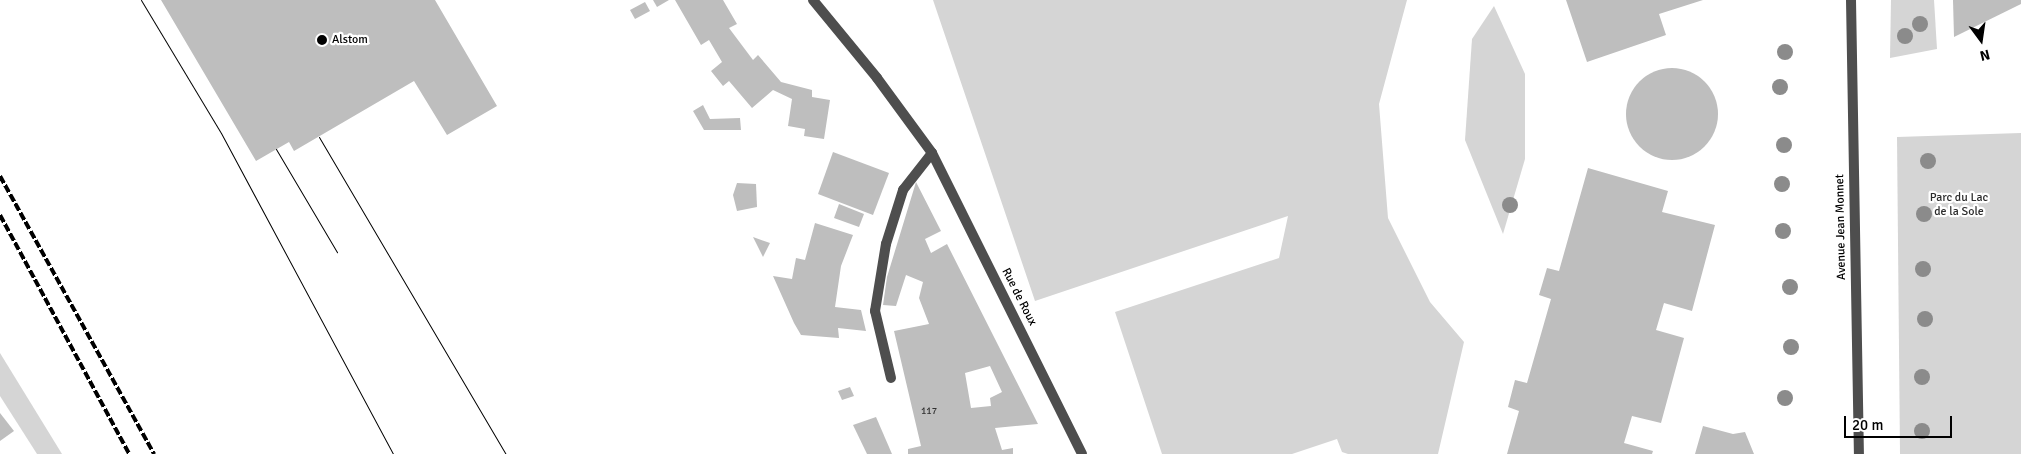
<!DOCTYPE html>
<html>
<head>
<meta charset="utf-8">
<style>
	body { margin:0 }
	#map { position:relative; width:2021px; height:454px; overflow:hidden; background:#fff; font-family:Signika,sans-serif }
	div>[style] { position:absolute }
	.green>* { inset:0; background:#d5d5d5 }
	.building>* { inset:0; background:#bebebe }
	.round { border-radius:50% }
	.service>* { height:10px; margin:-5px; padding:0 5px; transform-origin:5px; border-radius:5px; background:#4e4e4e }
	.minor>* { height:10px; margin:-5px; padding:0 5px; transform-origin:5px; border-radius:5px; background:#4e4e4e }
	.tertiary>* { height:10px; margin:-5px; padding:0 5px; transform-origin:5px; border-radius:5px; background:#4e4e4e }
	.tram>* { height:1px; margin:-0.5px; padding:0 0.5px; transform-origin:0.5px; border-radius:0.5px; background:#000 }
	.rail>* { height:4px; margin-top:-2px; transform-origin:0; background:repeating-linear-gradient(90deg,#000 0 8px,transparent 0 10.5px) }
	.trees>* { width:16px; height:16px; margin:-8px; border-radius:50%; background:#8b8b8b }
	.dots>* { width:14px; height:14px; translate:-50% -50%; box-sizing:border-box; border:2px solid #fff; border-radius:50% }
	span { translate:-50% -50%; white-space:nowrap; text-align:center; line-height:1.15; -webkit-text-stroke:4.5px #fff; paint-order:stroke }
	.number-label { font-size:10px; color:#303030 }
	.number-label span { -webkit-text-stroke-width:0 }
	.poi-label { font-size:12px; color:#000 }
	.left { translate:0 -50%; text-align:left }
	.park-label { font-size:12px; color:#2c2c2c }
	.street-label { font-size:12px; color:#000 }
	.north { position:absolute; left:1956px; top:15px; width:50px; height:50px; -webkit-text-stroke:4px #fff; paint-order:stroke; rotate:166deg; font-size:14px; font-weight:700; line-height:20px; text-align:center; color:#000 }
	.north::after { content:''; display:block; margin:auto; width:18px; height:22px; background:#000; clip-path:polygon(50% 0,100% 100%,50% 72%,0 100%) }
	.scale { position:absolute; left:1844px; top:416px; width:108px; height:22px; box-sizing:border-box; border:2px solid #000; border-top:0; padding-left:6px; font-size:15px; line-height:18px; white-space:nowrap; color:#000; -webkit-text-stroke:4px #fff; paint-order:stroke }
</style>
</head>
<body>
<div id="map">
	<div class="green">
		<div style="clip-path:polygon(933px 0,1407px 0,1379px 104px,1388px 218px,1430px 302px,1464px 342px,1438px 454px,1348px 454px,1342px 452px,1337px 439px,1292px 454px,1162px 454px,1115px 312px,1279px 258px,1288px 216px,1035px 301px)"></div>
		<div style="clip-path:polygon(1891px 0,1934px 0,1937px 49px,1890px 58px)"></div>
		<div style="clip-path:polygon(1494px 6px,1525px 74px,1525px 159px,1503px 234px,1465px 140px,1472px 39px)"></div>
		<div style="clip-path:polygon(2021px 133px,2021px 454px,1900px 454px,1897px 137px)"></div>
		<div style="clip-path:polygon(0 353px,62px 454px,37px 454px,0 396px)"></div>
	</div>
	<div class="building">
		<div style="clip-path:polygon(161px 0,435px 0,497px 106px,447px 135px,414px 81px,294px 151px,289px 142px,256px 161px)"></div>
		<div style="clip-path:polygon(653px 0,669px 0,657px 7px)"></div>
		<div style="clip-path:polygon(675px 0,723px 0,737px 24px,729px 28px,753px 60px,758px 55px,781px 82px,812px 90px,812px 97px,830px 100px,824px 139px,804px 136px,805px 129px,788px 126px,792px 99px,773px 90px,752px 108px,729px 81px,723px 86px,711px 71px,722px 62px,709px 40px,701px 45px)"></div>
		<div style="clip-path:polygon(1566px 0,1703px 0,1659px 14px,1666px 35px,1587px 62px)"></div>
		<div style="clip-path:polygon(1953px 0,2021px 0,2021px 4px,1954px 37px)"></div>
		<div style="clip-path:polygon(645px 2px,650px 11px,635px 19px,630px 10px)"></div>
		<div class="round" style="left:1626px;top:68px;width:92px;height:92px"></div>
		<div style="clip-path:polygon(703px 105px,710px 119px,740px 118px,741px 130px,704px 130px,693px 111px)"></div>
		<div style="clip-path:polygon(833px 152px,889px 173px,873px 215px,818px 194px)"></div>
		<div style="clip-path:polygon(1588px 168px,1668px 191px,1662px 212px,1715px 225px,1692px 311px,1664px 303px,1656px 330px,1684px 338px,1661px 423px,1632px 416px,1624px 443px,1653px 451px,1652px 454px,1507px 454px,1519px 411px,1508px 407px,1515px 380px,1527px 383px,1551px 299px,1539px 295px,1547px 268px,1559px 271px)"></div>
		<div style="clip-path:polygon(evenodd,916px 182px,941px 231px,925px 239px,931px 253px,947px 244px,1038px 424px,995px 428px,1002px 450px,1013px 448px,1013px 454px,908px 454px,908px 449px,921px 446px,894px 331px,929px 324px,919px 298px,923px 282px,906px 275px,896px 306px,883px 305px,887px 277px,916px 182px,990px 366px,1002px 392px,990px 398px,991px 406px,971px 408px,965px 373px,990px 366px)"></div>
		<div style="clip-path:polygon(737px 183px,756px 184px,757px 207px,737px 211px,733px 195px)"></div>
		<div style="clip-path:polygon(839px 204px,864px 214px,859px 227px,834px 218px)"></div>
		<div style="clip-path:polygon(815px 223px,853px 235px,841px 266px,835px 307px,861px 310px,866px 331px,838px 328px,839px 338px,801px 335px,794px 323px,773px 276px,792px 279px,796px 258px,805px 260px)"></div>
		<div style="clip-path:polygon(753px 237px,770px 243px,763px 257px)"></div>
		<div style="clip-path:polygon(850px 387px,854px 396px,842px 400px,838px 391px)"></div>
		<div style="clip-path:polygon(0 413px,14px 431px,0 441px)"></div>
		<div style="clip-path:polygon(876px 417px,892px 454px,867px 454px,853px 425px)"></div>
		<div style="clip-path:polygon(1703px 426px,1733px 434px,1745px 432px,1754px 454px,1695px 454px)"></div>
	</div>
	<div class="service">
		<div style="left:891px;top:378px;width:69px;rotate:-103.4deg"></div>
		<div style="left:875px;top:311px;width:68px;rotate:-80.7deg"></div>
		<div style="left:886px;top:244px;width:57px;rotate:-72.5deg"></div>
		<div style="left:903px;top:190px;width:47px;rotate:-51.9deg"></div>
	</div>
	<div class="minor">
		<div style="left:813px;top:0;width:101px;rotate:50.6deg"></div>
		<div style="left:877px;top:78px;width:93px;rotate:53.7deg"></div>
		<div style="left:932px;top:153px;width:336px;rotate:63.5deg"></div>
	</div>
	<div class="tertiary">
		<div style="left:1851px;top:0;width:454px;rotate:89deg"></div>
	</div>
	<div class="tram">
		<div style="left:141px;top:0;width:155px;rotate:59deg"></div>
		<div style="left:221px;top:133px;width:364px;rotate:61.8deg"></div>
		<div style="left:319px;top:137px;width:368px;rotate:59.5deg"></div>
		<div style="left:276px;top:149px;width:120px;rotate:59.4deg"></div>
	</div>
	<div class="rail">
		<div style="left:0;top:176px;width:318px;rotate:61deg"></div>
		<div style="left:0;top:215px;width:272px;rotate:61.6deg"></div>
	</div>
	<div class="trees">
		<div style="left:1920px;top:24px"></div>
		<div style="left:1905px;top:36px"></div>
		<div style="left:1785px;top:52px"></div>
		<div style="left:1780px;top:87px"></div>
		<div style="left:1784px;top:145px"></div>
		<div style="left:1928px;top:161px"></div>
		<div style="left:1782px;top:184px"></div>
		<div style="left:1510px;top:205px"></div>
		<div style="left:1924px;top:214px"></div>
		<div style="left:1783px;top:231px"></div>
		<div style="left:1923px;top:269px"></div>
		<div style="left:1790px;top:287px"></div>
		<div style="left:1925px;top:319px"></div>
		<div style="left:1791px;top:347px"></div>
		<div style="left:1922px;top:377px"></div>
		<div style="left:1785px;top:398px"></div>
		<div style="left:1922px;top:431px"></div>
	</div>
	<div class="dots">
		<div style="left:322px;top:40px;background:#000"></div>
	</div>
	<div class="number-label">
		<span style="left:929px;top:412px">117</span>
	</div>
	<div class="poi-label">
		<span class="left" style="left:332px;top:40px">Alstom</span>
	</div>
	<div class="park-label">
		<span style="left:1959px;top:205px">Parc du Lac<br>de la Sole</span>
	</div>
	<div class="street-label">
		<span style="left:1841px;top:227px;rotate:-91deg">Avenue Jean Monnet</span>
		<span style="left:1019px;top:297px;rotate:63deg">Rue de Roux</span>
	</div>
	<div class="north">N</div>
	<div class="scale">20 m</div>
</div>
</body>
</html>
